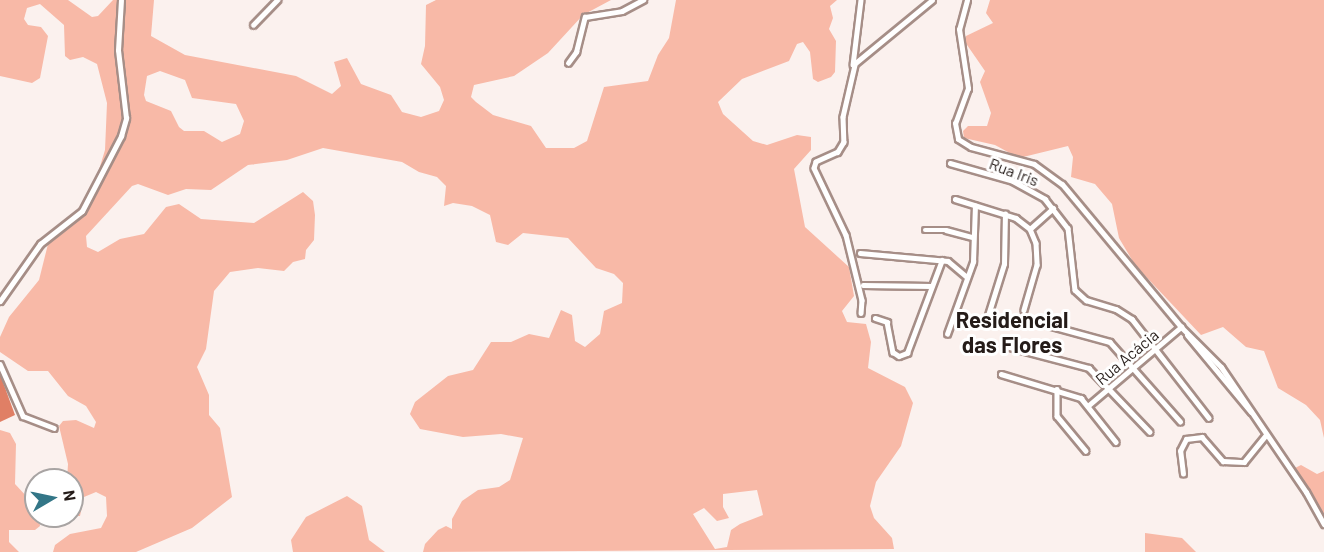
<!DOCTYPE html>
<html>
<head>
<meta charset="utf-8">
<style>
	body { margin:0 }
	#map { position:relative; width:1324px; height:552px; overflow:hidden; background:#fbf1ee; font-family:Barlow,sans-serif }
	div>[style] { position:absolute }
	.green>* { inset:0; background:#f8b9a7 }
	.water>* { inset:0; background:#e07f65 }
	.roads { filter:drop-shadow(2px 0 #a68e87) drop-shadow(-2px 0 #a68e87) drop-shadow(0 2px #a68e87) drop-shadow(0 -2px #a68e87) }
	.minor>* { height:4.5px; margin:-2.25px; padding:0 2.25px; transform-origin:2.25px; border-radius:2.25px; background:#fff }
	.tertiary>* { height:5px; margin:-2.5px; padding:0 2.5px; transform-origin:2.5px; border-radius:2.5px; background:#fff }
	span { translate:-50% -50%; white-space:nowrap; text-align:center; line-height:1.15; -webkit-text-stroke:6px #fff; paint-order:stroke }
	.street-label { font-size:16px; color:#251c19 }
	.district-label { font-size:22px; color:#251c19; font-weight:700 }
	.north { position:absolute; left:24px; top:468px; width:60px; height:60px; box-sizing:border-box; background:#fff; border:2px solid #a8a4a3; border-radius:50%; rotate:81deg; font-size:16px; font-weight:700; line-height:24px; text-align:center; color:#251c19 }
	.north::after { content:''; display:block; margin:auto; width:21px; height:27px; background:#337687; clip-path:polygon(50% 0,100% 100%,50% 72%,0 100%) }
</style>
</head>
<body>
<div id="map">
	<div class="green">
		<div style="clip-path:polygon(evenodd,0 0,68px 0,92px 17px,98px 16px,113px 0,154px 0,151px 36px,185px 55px,296px 76px,332px 94px,341px 86px,334px 62px,347px 58px,361px 84px,391px 95px,402px 112px,421px 117px,439px 111px,444px 100px,440px 87px,421px 64px,425px 46px,426px 5px,436px 0,611px 0,583px 15px,548px 53px,514px 76px,474px 85px,471px 97px,476px 102px,493px 115px,531px 126px,546px 148px,574px 148px,587px 141px,604px 87px,648px 81px,658px 55px,669px 38px,676px 0,837px 0,830px 6px,833px 18px,829px 29px,836px 41px,835px 72px,831px 77px,818px 82px,813px 79px,810px 52px,803px 42px,797px 44px,789px 61px,742px 79px,718px 102px,723px 114px,753px 141px,767px 145px,797px 135px,811px 137px,811px 150px,794px 169px,805px 227px,849px 267px,854px 296px,842px 311px,847px 322px,866px 324px,871px 342px,868px 368px,905px 387px,913px 403px,901px 446px,876px 482px,870px 506px,874px 518px,892px 538px,894px 549px,423px 552px,425px 544px,438px 530px,446px 526px,452px 529px,452px 519px,462px 501px,478px 490px,499px 487px,510px 480px,523px 438px,501px 434px,463px 437px,420px 429px,410px 414px,415px 402px,448px 376px,473px 370px,491px 342px,511px 342px,529px 334px,549px 338px,561px 310px,572px 315px,575px 341px,585px 347px,600px 334px,604px 311px,622px 303px,623px 283px,614px 274px,596px 268px,568px 238px,523px 233px,508px 245px,496px 242px,490px 215px,472px 206px,453px 203px,444px 206px,446px 186px,437px 177px,419px 172px,402px 162px,323px 148px,287px 160px,248px 165px,211px 190px,186px 189px,168px 195px,138px 184px,132px 186px,86px 236px,87px 247px,98px 252px,120px 239px,144px 234px,166px 207px,179px 204px,201px 219px,254px 223px,303px 192px,313px 201px,315px 215px,314px 240px,306px 250px,305px 259px,293px 262px,284px 271px,258px 268px,230px 272px,214px 291px,206px 349px,197px 367px,209px 395px,209px 415px,220px 428px,232px 497px,192px 528px,136px 552px,53px 552px,55px 545px,70px 534px,101px 528px,107px 516px,106px 497px,96px 492px,84px 497px,80px 516px,72px 516px,72px 480px,67px 480px,68px 464px,59px 426px,63px 421px,76px 420px,94px 428px,96px 422px,86px 406px,68px 396px,48px 371px,28px 371px,0 352px,0 337px,9px 317px,39px 280px,48px 244px,92px 193px,105px 150px,107px 103px,97px 64px,83px 57px,70px 60px,65px 56px,64px 25px,40px 4px,27px 8px,24px 19px,28px 25px,41px 27px,48px 36px,40px 78px,32px 83px,0 76px,0 0,160px 71px,185px 80px,192px 98px,236px 104px,244px 121px,240px 134px,222px 142px,204px 131px,184px 131px,179px 127px,171px 111px,146px 101px,144px 95px,147px 76px,160px 71px,0 0,757px 490px,763px 515px,740px 524px,731px 530px,727px 547px,715px 549px,693px 514px,704px 508px,717px 521px,729px 518px,723px 507px,723px 494px,757px 490px)"></div>
		<div style="clip-path:polygon(990px 0,1324px 0,1324px 438px,1320px 420px,1306px 405px,1278px 388px,1264px 351px,1246px 347px,1223px 327px,1201px 335px,1135px 265px,1119px 238px,1112px 204px,1095px 184px,1071px 177px,1073px 157px,1068px 146px,1019px 158px,995px 145px,964px 138px,963px 131px,968px 126px,987px 126px,991px 113px,980px 82px,985px 71px,965px 42px,966px 36px,993px 23px,986px 13px)"></div>
		<div style="clip-path:polygon(0 430px,10px 433px,16px 444px,15px 484px,28px 498px,28px 512px,39px 519px,40px 526px,35px 530px,9px 530px,9px 542px,19px 552px,0 552px)"></div>
		<div style="clip-path:polygon(1301px 465px,1317px 474px,1324px 471px,1324px 521px,1293px 469px)"></div>
		<div style="clip-path:polygon(347px 496px,362px 506px,369px 540px,385px 552px,293px 552px,291px 540px,306px 517px)"></div>
		<div style="clip-path:polygon(1145px 533px,1182px 538px,1196px 552px,1145px 552px)"></div>
	</div>
	<div class="water">
		<div style="clip-path:polygon(0 374px,15px 415px,0 422px)"></div>
	</div>
	<div class="roads">
		<div class="minor">
			<div style="left:861px;top:0;width:65px;rotate:97deg"></div>
			<div style="left:853px;top:65px;width:102px;rotate:-39.4deg"></div>
			<div style="left:253px;top:25px;width:35px;rotate:-46deg"></div>
			<div style="left:568px;top:63px;width:14px;rotate:-54deg"></div>
			<div style="left:576px;top:52px;width:36px;rotate:-76deg"></div>
			<div style="left:585px;top:17px;width:37px;rotate:-9deg"></div>
			<div style="left:622px;top:11px;width:24px;rotate:-28deg"></div>
			<div style="left:855px;top:65px;width:53px;rotate:103deg"></div>
			<div style="left:843px;top:117px;width:25px;rotate:88deg"></div>
			<div style="left:844px;top:142px;width:12px;rotate:121deg"></div>
			<div style="left:838px;top:152px;width:24px;rotate:156deg"></div>
			<div style="left:816px;top:162px;width:6px;rotate:108deg"></div>
			<div style="left:814px;top:168px;width:74px;rotate:64.5deg"></div>
			<div style="left:846px;top:235px;width:67px;rotate:76.2deg"></div>
			<div style="left:862px;top:300px;width:13px;rotate:94deg"></div>
			<div style="left:950px;top:163px;width:66px;rotate:15.9deg"></div>
			<div style="left:1013px;top:181px;width:37px;rotate:29deg"></div>
			<div style="left:1045px;top:199px;width:37px;rotate:52deg"></div>
			<div style="left:1068px;top:228px;width:62px;rotate:83.6deg"></div>
			<div style="left:1075px;top:290px;width:15px;rotate:42deg"></div>
			<div style="left:1086px;top:300px;width:31px;rotate:17deg"></div>
			<div style="left:1116px;top:309px;width:19px;rotate:32deg"></div>
			<div style="left:1132px;top:319px;width:125px;rotate:52.1deg"></div>
			<div style="left:955px;top:199px;width:64px;rotate:17.3deg"></div>
			<div style="left:1016px;top:218px;width:18px;rotate:38deg"></div>
			<div style="left:1030px;top:229px;width:15px;rotate:67deg"></div>
			<div style="left:1036px;top:243px;width:22px;rotate:87deg"></div>
			<div style="left:1037px;top:265px;width:47px;rotate:106.1deg"></div>
			<div style="left:1030px;top:229px;width:31px;rotate:-42deg"></div>
			<div style="left:925px;top:230px;width:21px"></div>
			<div style="left:946px;top:230px;width:27px;rotate:15deg"></div>
			<div style="left:860px;top:253px;width:88px;rotate:5.2deg"></div>
			<div style="left:948px;top:261px;width:25px;rotate:40deg"></div>
			<div style="left:863px;top:285px;width:68px;rotate:0.8deg"></div>
			<div style="left:875px;top:318px;width:13px;rotate:18deg"></div>
			<div style="left:887px;top:322px;width:31px;rotate:79deg"></div>
			<div style="left:893px;top:352px;width:7px;rotate:34deg"></div>
			<div style="left:899px;top:356px;width:9px;rotate:-21deg"></div>
			<div style="left:907px;top:353px;width:99px;rotate:-69.4deg"></div>
			<div style="left:985px;top:325px;width:64px;rotate:-72.7deg"></div>
			<div style="left:1004px;top:264px;width:50px;rotate:-88.9deg"></div>
			<div style="left:1048px;top:325px;width:64px;rotate:15.3deg"></div>
			<div style="left:1110px;top:342px;width:106px;rotate:48.5deg"></div>
			<div style="left:947px;top:334px;width:77px;rotate:-70.1deg"></div>
			<div style="left:973px;top:262px;width:56px;rotate:-88deg"></div>
			<div style="left:1006px;top:346px;width:86px;rotate:14.8deg"></div>
			<div style="left:1089px;top:368px;width:88px;rotate:46.4deg"></div>
			<div style="left:0;top:364px;width:57px;rotate:66.1deg"></div>
			<div style="left:23px;top:416px;width:33px;rotate:21deg"></div>
			<div style="left:1001px;top:374px;width:84px;rotate:16.7deg"></div>
			<div style="left:1081px;top:398px;width:56px;rotate:51.5deg"></div>
			<div style="left:1057px;top:389px;width:27px;rotate:90deg"></div>
			<div style="left:1057px;top:416px;width:45px;rotate:50.4deg"></div>
			<div style="left:1089px;top:405px;width:121px;rotate:-40.3deg"></div>
			<div style="left:1183px;top:474px;width:23px;rotate:-97deg"></div>
			<div style="left:1180px;top:451px;width:13px;rotate:-63deg"></div>
			<div style="left:1186px;top:439px;width:16px;rotate:-7deg"></div>
			<div style="left:1202px;top:437px;width:32px;rotate:49deg"></div>
			<div style="left:1223px;top:461px;width:21px;rotate:3deg"></div>
			<div style="left:1244px;top:462px;width:35px;rotate:-51deg"></div>
		</div>
		<div class="tertiary">
			<div style="left:967px;top:0;width:30px;rotate:105deg"></div>
			<div style="left:959px;top:29px;width:60px;rotate:81.3deg"></div>
			<div style="left:968px;top:88px;width:37px;rotate:110deg"></div>
			<div style="left:955px;top:123px;width:16px;rotate:79deg"></div>
			<div style="left:958px;top:139px;width:15px;rotate:32deg"></div>
			<div style="left:971px;top:147px;width:65px;rotate:15.1deg"></div>
			<div style="left:1034px;top:164px;width:34px;rotate:36deg"></div>
			<div style="left:1062px;top:184px;width:186px;rotate:50.2deg"></div>
			<div style="left:1181px;top:327px;width:57px;rotate:45deg"></div>
			<div style="left:1221px;top:367px;width:151px;rotate:55.8deg"></div>
			<div style="left:1306px;top:492px;width:37px;rotate:61deg"></div>
			<div style="left:0;top:301px;width:70px;rotate:-54.9deg"></div>
			<div style="left:40px;top:244px;width:53px;rotate:-38.2deg"></div>
			<div style="left:82px;top:211px;width:85px;rotate:-62.5deg"></div>
			<div style="left:121px;top:136px;width:19px;rotate:-74deg"></div>
			<div style="left:126px;top:118px;width:68px;rotate:-96.7deg"></div>
			<div style="left:118px;top:50px;width:50px;rotate:-86.6deg"></div>
			<div style="left:1187px;top:335px;width:100px;rotate:50.3deg"></div>
		</div>
	</div>
	<div class="street-label">
		<span style="left:1014px;top:172px;rotate:21deg">Rua Iris</span>
		<span style="left:1127px;top:357px;rotate:-40deg">Rua Acácia</span>
	</div>
	<div class="district-label">
		<span style="left:1012px;top:332px">Residencial<br>das Flores</span>
	</div>
	<div class="north">N</div>
</div>
</body>
</html>
